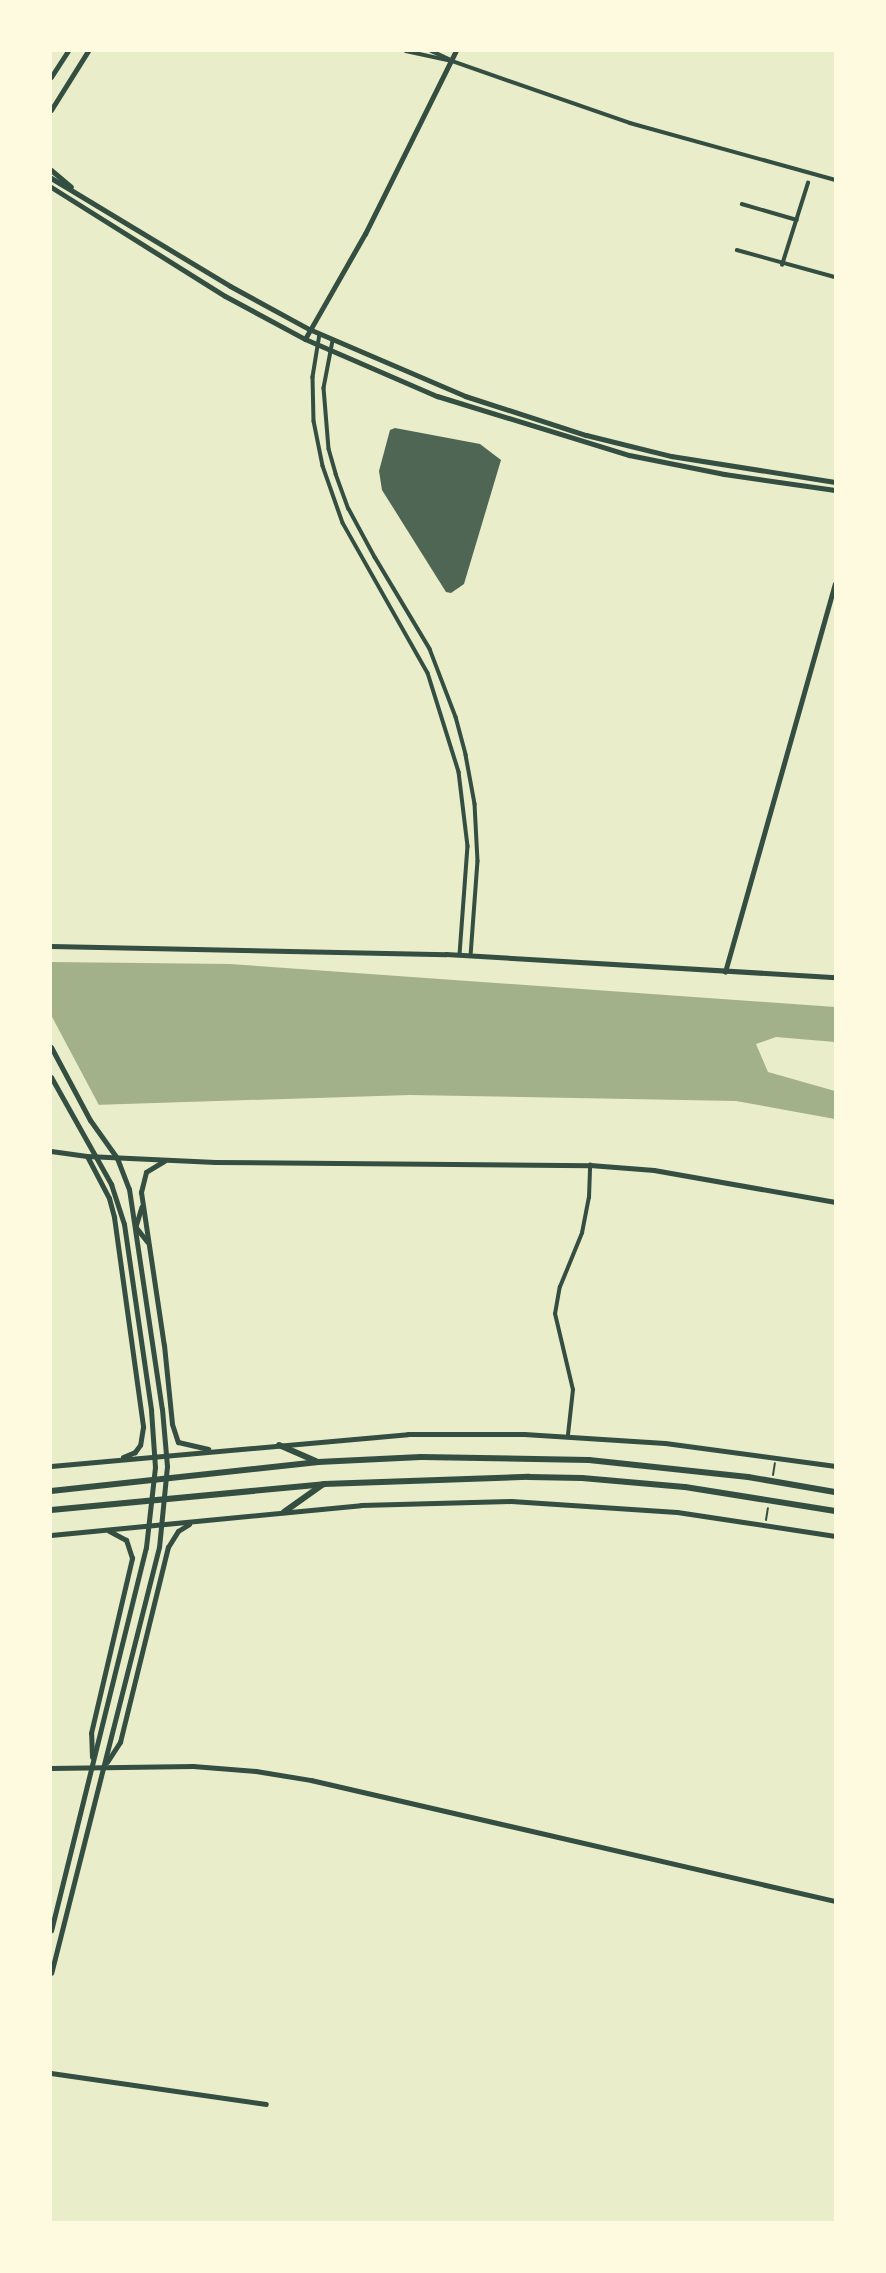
<!DOCTYPE html>
<html>
<head>
<meta charset="utf-8">
<style>
	body { margin:0 }
	#map { position:relative; width:886px; height:2273px; overflow:hidden; background:#e9edc9; font-family:"Crimson Pro",serif }
	div>[style] { position:absolute }
	.water>* { inset:0; background:#a3b18a }
	.pier>* { inset:0; background:#e9edc9 }
	.building>* { inset:0; background:#4f6655 }
	.path>* { height:2px; margin:-1px; padding:0 1px; transform-origin:1px; border-radius:1px; background:#344e41 }
	.minor>* { height:3.5px; margin:-1.75px; padding:0 1.75px; transform-origin:1.75px; border-radius:1.75px; background:#344e41 }
	.tertiary>* { height:4.5px; margin:-2.25px; padding:0 2.25px; transform-origin:2.25px; border-radius:2.25px; background:#344e41 }
	.secondary>* { height:5px; margin:-2.5px; padding:0 2.5px; transform-origin:2.5px; border-radius:2.5px; background:#344e41 }
	.trunk>* { height:6px; margin:-3px; padding:0 3px; transform-origin:3px; border-radius:3px; background:#344e41 }
	span { translate:-50% -50%; white-space:nowrap; text-align:center; line-height:1.15; -webkit-text-stroke:5px #fefae0; paint-order:stroke }
	.frame { position:absolute; inset:0; border:52px solid #fefae0; pointer-events:none }
</style>
</head>
<body>
<div id="map">
	<div class="water">
		<div style="clip-path:polygon(51px 962px,230px 964px,835px 1007px,835px 1042px,776px 1037px,756px 1044px,768px 1072px,835px 1091px,835px 1119px,736px 1101px,410px 1095px,93px 1105px,51px 1100px)"></div>
	</div>
	<div class="pier">
		<div style="clip-path:polygon(51px 1015px,101px 1109px,51px 1103px)"></div>
	</div>
	<div class="building">
		<div style="clip-path:polygon(395px 428px,480px 444px,501px 460px,464px 584px,451px 593px,446px 592px,382px 490px,379px 471px,390px 430px)"></div>
	</div>
	<div class="path">
		<div style="left:773px;top:1475px;width:12px;rotate:-81deg"></div>
		<div style="left:766px;top:1520px;width:12px;rotate:-81deg"></div>
	</div>
	<div class="minor">
		<div style="left:406px;top:51px;width:47px;rotate:12.3deg"></div>
		<div style="left:452px;top:61px;width:23px;rotate:-155deg"></div>
		<div style="left:452px;top:61px;width:188px;rotate:19.2deg"></div>
		<div style="left:630px;top:123px;width:213px;rotate:15.5deg"></div>
		<div style="left:742px;top:204px;width:57px;rotate:16.2deg"></div>
		<div style="left:737px;top:250px;width:102px;rotate:15.4deg"></div>
		<div style="left:782px;top:265px;width:86px;rotate:-72.4deg"></div>
		<div style="left:320px;top:334px;width:44px;rotate:99.2deg"></div>
		<div style="left:313px;top:377px;width:44px;rotate:88.7deg"></div>
		<div style="left:314px;top:421px;width:46px;rotate:78.7deg"></div>
		<div style="left:323px;top:466px;width:60px;rotate:70.7deg"></div>
		<div style="left:343px;top:523px;width:172px;rotate:60.5deg"></div>
		<div style="left:428px;top:673px;width:104px;rotate:72.6deg"></div>
		<div style="left:459px;top:772px;width:75px;rotate:83.1deg"></div>
		<div style="left:468px;top:846px;width:109px;rotate:94.2deg"></div>
		<div style="left:333px;top:341px;width:48px;rotate:100.8deg"></div>
		<div style="left:324px;top:388px;width:61px;rotate:85.3deg"></div>
		<div style="left:329px;top:449px;width:26px;rotate:74deg"></div>
		<div style="left:336px;top:474px;width:37px;rotate:70deg"></div>
		<div style="left:349px;top:509px;width:55px;rotate:61.6deg"></div>
		<div style="left:375px;top:557px;width:107px;rotate:59.1deg"></div>
		<div style="left:430px;top:649px;width:73px;rotate:69.1deg"></div>
		<div style="left:456px;top:717px;width:39px;rotate:75deg"></div>
		<div style="left:466px;top:755px;width:50px;rotate:79.6deg"></div>
		<div style="left:475px;top:804px;width:57px;rotate:87deg"></div>
		<div style="left:478px;top:861px;width:95px;rotate:94.2deg"></div>
		<div style="left:568px;top:1435px;width:45px;rotate:-83.7deg"></div>
		<div style="left:573px;top:1390px;width:78px;rotate:-103.3deg"></div>
		<div style="left:555px;top:1314px;width:27px;rotate:-80deg"></div>
		<div style="left:560px;top:1287px;width:58px;rotate:-67.8deg"></div>
		<div style="left:582px;top:1233px;width:36px;rotate:-79deg"></div>
		<div style="left:589px;top:1198px;width:33px;rotate:-88deg"></div>
	</div>
	<div class="tertiary">
		<div style="left:305px;top:339px;width:121px;rotate:-60.3deg"></div>
		<div style="left:365px;top:234px;width:204px;rotate:-63.6deg"></div>
		<div style="left:51px;top:946px;width:395px;rotate:1.2deg"></div>
		<div style="left:446px;top:954px;width:390px;rotate:3.4deg"></div>
		<div style="left:725px;top:972px;width:403px;rotate:-74.2deg"></div>
		<div style="left:51px;top:1151px;width:36px;rotate:8deg"></div>
		<div style="left:87px;top:1156px;width:128px;rotate:2.7deg"></div>
		<div style="left:215px;top:1162px;width:375px;rotate:0.5deg"></div>
		<div style="left:590px;top:1165px;width:64px;rotate:4.5deg"></div>
		<div style="left:654px;top:1170px;width:184px;rotate:10deg"></div>
		<div style="left:142px;top:1207px;width:21px;rotate:107deg"></div>
		<div style="left:136px;top:1227px;width:18px;rotate:52deg"></div>
		<div style="left:51px;top:1768px;width:142px;rotate:-0.8deg"></div>
		<div style="left:193px;top:1766px;width:63px;rotate:4.5deg"></div>
		<div style="left:256px;top:1771px;width:56px;rotate:9.3deg"></div>
		<div style="left:311px;top:1780px;width:538px;rotate:13deg"></div>
		<div style="left:51px;top:2073px;width:217px;rotate:8.2deg"></div>
	</div>
	<div class="secondary">
		<div style="left:51px;top:77px;width:31px;rotate:-57deg"></div>
		<div style="left:51px;top:110px;width:70px;rotate:-57.9deg"></div>
		<div style="left:51px;top:170px;width:26px;rotate:40deg"></div>
		<div style="left:51px;top:178px;width:209px;rotate:31.1deg"></div>
		<div style="left:230px;top:286px;width:90px;rotate:28.6deg"></div>
		<div style="left:309px;top:329px;width:170px;rotate:23.2deg"></div>
		<div style="left:465px;top:396px;width:127px;rotate:17.9deg"></div>
		<div style="left:586px;top:435px;width:88px;rotate:13.9deg"></div>
		<div style="left:671px;top:456px;width:166px;rotate:9deg"></div>
		<div style="left:51px;top:187px;width:205px;rotate:32.1deg"></div>
		<div style="left:225px;top:296px;width:91px;rotate:28.3deg"></div>
		<div style="left:305px;top:339px;width:144px;rotate:23.4deg"></div>
		<div style="left:437px;top:396px;width:201px;rotate:17.1deg"></div>
		<div style="left:629px;top:455px;width:97px;rotate:11.3deg"></div>
		<div style="left:724px;top:474px;width:112px;rotate:8.2deg"></div>
		<div style="left:51px;top:1047px;width:83px;rotate:61.9deg"></div>
		<div style="left:90px;top:1120px;width:47px;rotate:54.6deg"></div>
		<div style="left:117px;top:1158px;width:33px;rotate:69deg"></div>
		<div style="left:129px;top:1189px;width:222px;rotate:81.5deg"></div>
		<div style="left:162px;top:1409px;width:57px;rotate:85deg"></div>
		<div style="left:167px;top:1466px;width:81px;rotate:95.6deg"></div>
		<div style="left:159px;top:1547px;width:439px;rotate:104.2deg"></div>
		<div style="left:51px;top:1077px;width:123px;rotate:60.7deg"></div>
		<div style="left:111px;top:1184px;width:42px;rotate:72deg"></div>
		<div style="left:124px;top:1224px;width:188px;rotate:81.7deg"></div>
		<div style="left:151px;top:1410px;width:57px;rotate:86deg"></div>
		<div style="left:155px;top:1467px;width:81px;rotate:96.4deg"></div>
		<div style="left:146px;top:1547px;width:395px;rotate:103.9deg"></div>
		<div style="left:87px;top:1156px;width:47px;rotate:62.4deg"></div>
		<div style="left:109px;top:1198px;width:20px;rotate:75deg"></div>
		<div style="left:114px;top:1217px;width:212px;rotate:82.1deg"></div>
		<div style="left:143px;top:1427px;width:18px;rotate:99deg"></div>
		<div style="left:140px;top:1445px;width:9px;rotate:126deg"></div>
		<div style="left:135px;top:1452px;width:13px;rotate:157deg"></div>
		<div style="left:164px;top:1161px;width:21px;rotate:149deg"></div>
		<div style="left:146px;top:1172px;width:21px;rotate:104deg"></div>
		<div style="left:141px;top:1192px;width:155px;rotate:81.5deg"></div>
		<div style="left:164px;top:1345px;width:79px;rotate:84.2deg"></div>
		<div style="left:172px;top:1424px;width:19px;rotate:72deg"></div>
		<div style="left:178px;top:1442px;width:31px;rotate:13deg"></div>
		<div style="left:51px;top:1466px;width:358px;rotate:-5.1deg"></div>
		<div style="left:408px;top:1434px;width:116px"></div>
		<div style="left:524px;top:1434px;width:141px;rotate:3.7deg"></div>
		<div style="left:665px;top:1443px;width:172px;rotate:7.7deg"></div>
		<div style="left:51px;top:1535px;width:311px;rotate:-5.5deg"></div>
		<div style="left:361px;top:1505px;width:150px;rotate:-1.5deg"></div>
		<div style="left:511px;top:1501px;width:166px;rotate:3.8deg"></div>
		<div style="left:677px;top:1512px;width:160px;rotate:8.6deg"></div>
		<div style="left:92px;top:1757px;width:24px;rotate:-92deg"></div>
		<div style="left:91px;top:1733px;width:180px;rotate:-76.8deg"></div>
		<div style="left:132px;top:1558px;width:19px;rotate:-108deg"></div>
		<div style="left:126px;top:1540px;width:19px;rotate:-152deg"></div>
		<div style="left:107px;top:1762px;width:24px;rotate:-57deg"></div>
		<div style="left:120px;top:1742px;width:201px;rotate:-76.2deg"></div>
		<div style="left:168px;top:1547px;width:19px;rotate:-58deg"></div>
		<div style="left:178px;top:1531px;width:13px;rotate:-32deg"></div>
	</div>
	<div class="trunk">
		<div style="left:279px;top:1445px;width:40px;rotate:23.4deg"></div>
		<div style="left:51px;top:1491px;width:269px;rotate:-6.2deg"></div>
		<div style="left:318px;top:1462px;width:103px;rotate:-2.8deg"></div>
		<div style="left:421px;top:1457px;width:168px;rotate:1deg"></div>
		<div style="left:589px;top:1460px;width:160px;rotate:6.1deg"></div>
		<div style="left:748px;top:1477px;width:88px;rotate:9.8deg"></div>
		<div style="left:51px;top:1510px;width:274px;rotate:-5.4deg"></div>
		<div style="left:324px;top:1484px;width:205px;rotate:-2deg"></div>
		<div style="left:529px;top:1477px;width:53px;rotate:1.1deg"></div>
		<div style="left:582px;top:1478px;width:103px;rotate:5deg"></div>
		<div style="left:685px;top:1487px;width:152px;rotate:9.1deg"></div>
		<div style="left:284px;top:1512px;width:47px;rotate:-35.4deg"></div>
	</div>
	<div class="frame"></div>
</div>
</body>
</html>
